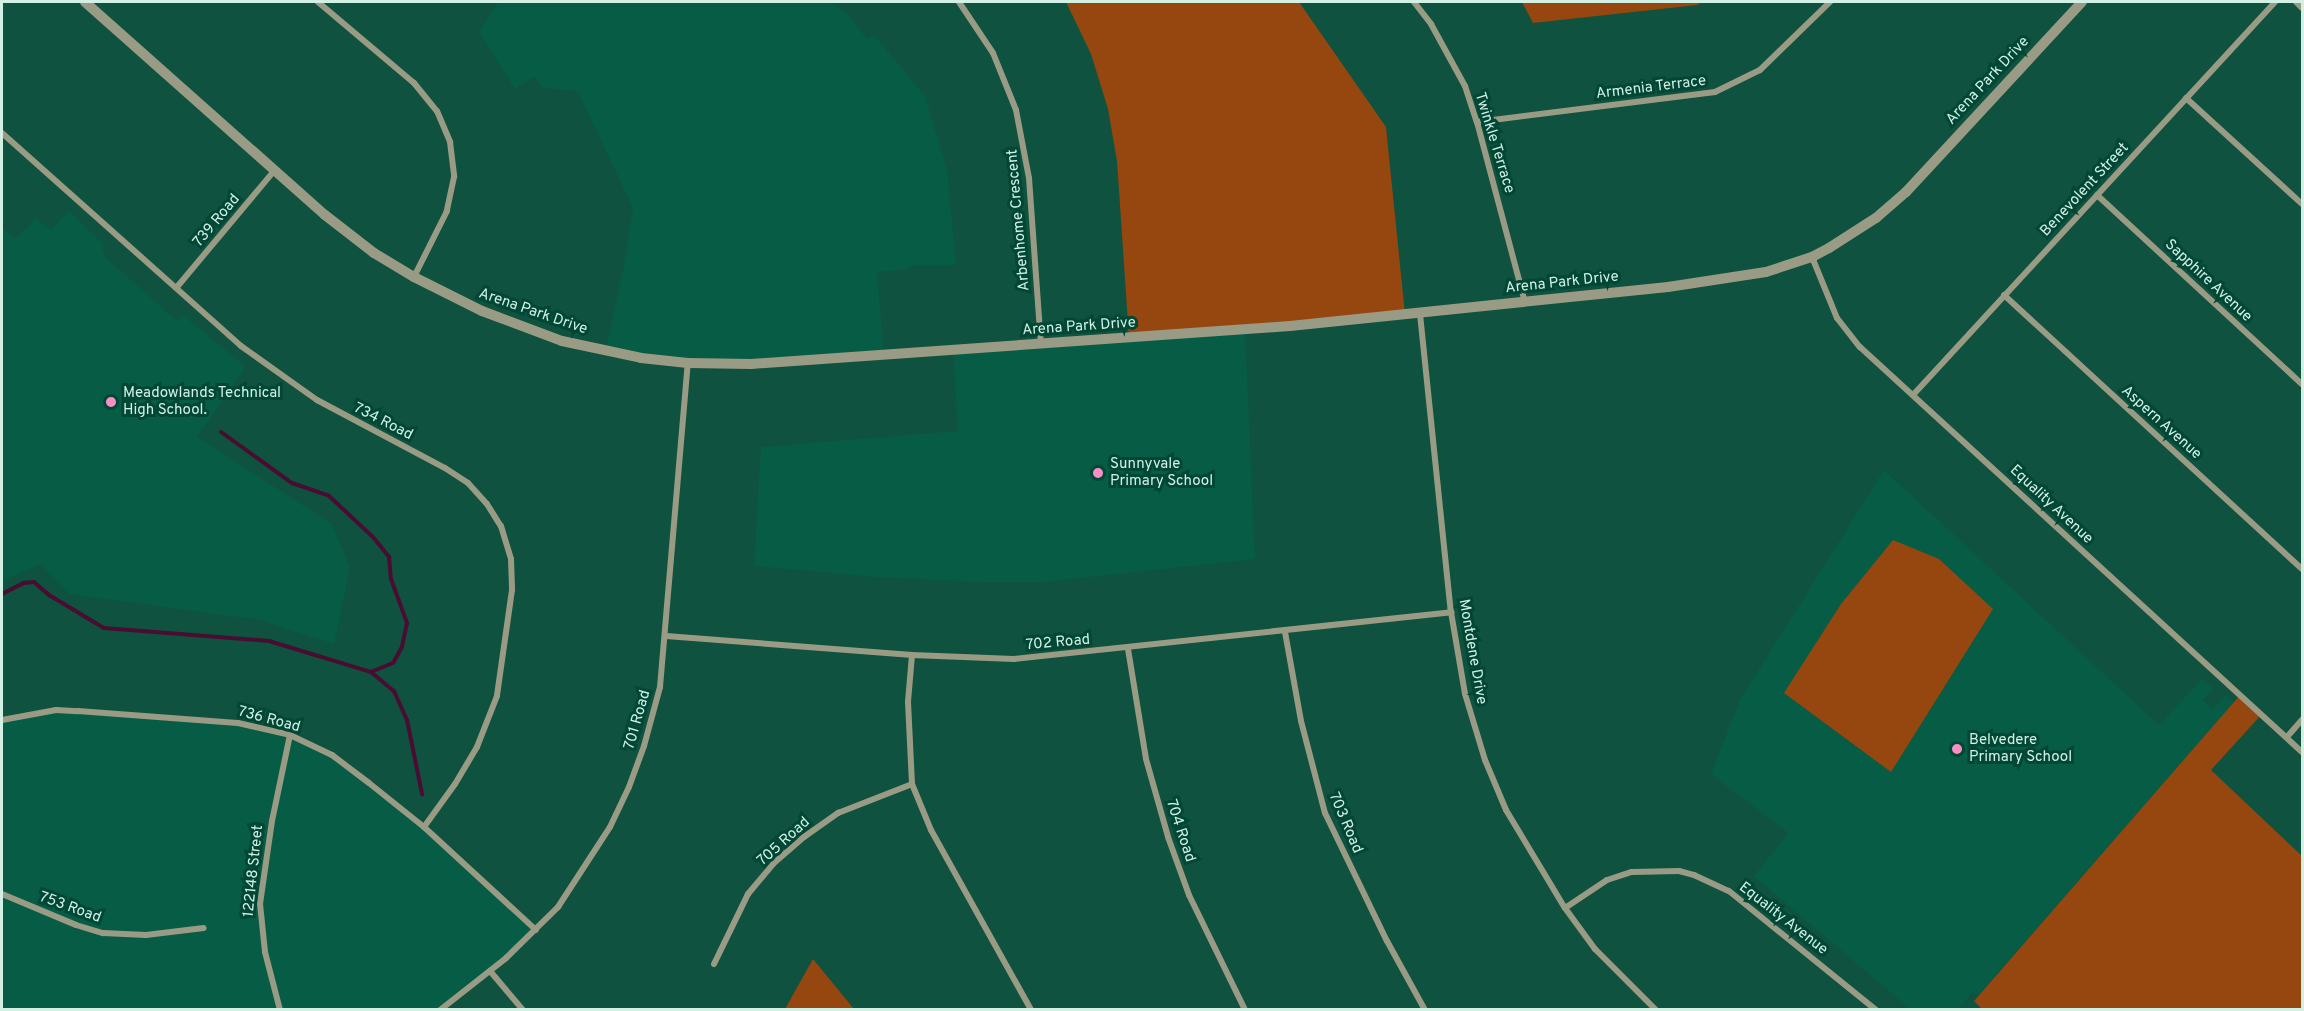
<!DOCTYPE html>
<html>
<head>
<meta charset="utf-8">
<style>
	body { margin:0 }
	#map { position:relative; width:2304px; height:1011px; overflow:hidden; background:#0f523f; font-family:Overpass,sans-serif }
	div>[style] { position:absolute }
	.built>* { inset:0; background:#075c46 }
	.green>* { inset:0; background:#96460f }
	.stream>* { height:4px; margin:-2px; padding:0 2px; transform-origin:2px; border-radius:2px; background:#490d31 }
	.minor>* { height:6px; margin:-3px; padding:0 3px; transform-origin:3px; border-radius:3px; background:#9a9b84 }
	.tertiary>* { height:10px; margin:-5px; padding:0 5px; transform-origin:5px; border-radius:5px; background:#9a9b84 }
	.dots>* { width:16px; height:16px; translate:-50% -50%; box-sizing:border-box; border:3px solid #004735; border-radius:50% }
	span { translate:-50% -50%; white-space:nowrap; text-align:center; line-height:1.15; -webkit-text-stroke:6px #004735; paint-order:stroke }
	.street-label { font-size:15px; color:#d2f0e4 }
	.poi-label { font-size:15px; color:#d2f0e4 }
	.left { translate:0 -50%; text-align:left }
	.frame { position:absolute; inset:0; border:3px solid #d2f0e4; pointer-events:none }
</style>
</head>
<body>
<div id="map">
	<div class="built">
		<div style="clip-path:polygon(498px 2px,830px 2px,848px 14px,867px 39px,875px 36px,925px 96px,947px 170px,956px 265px,911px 265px,908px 269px,877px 272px,884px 356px,751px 364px,605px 351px,623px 271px,633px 208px,578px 92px,542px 87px,535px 76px,515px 89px,479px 32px)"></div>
		<div style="clip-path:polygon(69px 211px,104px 245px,102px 248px,105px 257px,177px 321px,183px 315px,246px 367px,197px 437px,332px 524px,350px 568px,334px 644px,260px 620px,70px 594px,40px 564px,2px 581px,2px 228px,15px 239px,36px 219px,51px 230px)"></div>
		<div style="clip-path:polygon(1245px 329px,1255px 559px,1044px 582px,980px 582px,877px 577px,754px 566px,761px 447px,958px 431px,953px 350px)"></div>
		<div style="clip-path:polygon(1884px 470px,2159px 725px,2202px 679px,2213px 689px,2203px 700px,2213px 709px,2226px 695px,2234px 703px,1978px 995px,1973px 992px,1958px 1009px,1910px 1009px,1754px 876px,1788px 833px,1711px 774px,1741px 698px)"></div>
		<div style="clip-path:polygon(56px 710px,237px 722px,308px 742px,369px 782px,536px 929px,505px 958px,439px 1009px,2px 1009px,2px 720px)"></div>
	</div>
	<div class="green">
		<div style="clip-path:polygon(1066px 2px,1299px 2px,1386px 127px,1405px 314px,1129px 338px,1117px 161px,1108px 109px,1091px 54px)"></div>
		<div style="clip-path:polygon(1522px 2px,1702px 2px,1697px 5px,1533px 23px)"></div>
		<div style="clip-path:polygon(1893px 540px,1939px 559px,1993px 609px,1891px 772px,1784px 693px,1841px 604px)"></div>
		<div style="clip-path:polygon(2241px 694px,2262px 714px,2211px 770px,2302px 856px,2302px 1009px,1983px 1010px,1974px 1001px)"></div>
		<div style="clip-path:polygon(813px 959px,854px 1009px,785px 1009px)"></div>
	</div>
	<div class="stream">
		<div style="left:221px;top:432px;width:87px;rotate:35.7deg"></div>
		<div style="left:292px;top:483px;width:39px;rotate:19deg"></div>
		<div style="left:329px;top:496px;width:60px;rotate:43deg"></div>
		<div style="left:373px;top:537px;width:26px;rotate:51deg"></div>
		<div style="left:389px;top:557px;width:22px;rotate:85deg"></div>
		<div style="left:391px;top:579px;width:47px;rotate:70deg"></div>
		<div style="left:407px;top:623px;width:25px;rotate:102deg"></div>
		<div style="left:402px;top:647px;width:18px;rotate:119deg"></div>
		<div style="left:393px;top:663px;width:24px;rotate:158deg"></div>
		<div style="left:2px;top:594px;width:25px;rotate:-27deg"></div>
		<div style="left:24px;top:583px;width:10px;rotate:-6deg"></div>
		<div style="left:34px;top:582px;width:20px;rotate:41deg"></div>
		<div style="left:49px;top:595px;width:64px;rotate:31deg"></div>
		<div style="left:104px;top:628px;width:166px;rotate:4.5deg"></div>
		<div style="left:269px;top:641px;width:107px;rotate:16.9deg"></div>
		<div style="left:371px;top:672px;width:30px;rotate:40deg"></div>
		<div style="left:394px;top:691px;width:32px;rotate:66deg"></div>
		<div style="left:407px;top:720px;width:76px;rotate:78.5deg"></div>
	</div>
	<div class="minor">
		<div style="left:318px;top:2px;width:126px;rotate:40.2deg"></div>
		<div style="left:414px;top:83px;width:36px;rotate:51deg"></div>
		<div style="left:437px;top:111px;width:34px;rotate:67deg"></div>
		<div style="left:450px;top:142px;width:35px;rotate:83deg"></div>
		<div style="left:454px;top:177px;width:35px;rotate:102deg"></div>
		<div style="left:447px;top:211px;width:74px;rotate:116.6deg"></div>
		<div style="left:959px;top:2px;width:61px;rotate:56.3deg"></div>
		<div style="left:993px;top:53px;width:61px;rotate:68deg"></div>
		<div style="left:1016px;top:110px;width:69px;rotate:79.2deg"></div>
		<div style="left:1029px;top:178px;width:166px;rotate:85.9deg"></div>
		<div style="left:1414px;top:2px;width:28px;rotate:52deg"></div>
		<div style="left:1431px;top:24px;width:71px;rotate:61.3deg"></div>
		<div style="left:1465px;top:86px;width:38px;rotate:72deg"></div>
		<div style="left:1477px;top:122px;width:186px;rotate:75.1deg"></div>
		<div style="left:2296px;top:2px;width:8px;rotate:45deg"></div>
		<div style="left:2186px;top:98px;width:157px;rotate:42.4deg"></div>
		<div style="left:1477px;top:122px;width:240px;rotate:-7.2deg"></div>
		<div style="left:1715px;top:92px;width:50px;rotate:-26.1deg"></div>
		<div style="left:1760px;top:70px;width:98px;rotate:-44.2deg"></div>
		<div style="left:2px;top:133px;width:320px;rotate:41.7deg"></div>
		<div style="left:241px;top:346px;width:93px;rotate:35.4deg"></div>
		<div style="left:317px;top:400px;width:145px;rotate:28deg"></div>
		<div style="left:445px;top:468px;width:27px;rotate:33deg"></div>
		<div style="left:468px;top:483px;width:28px;rotate:48deg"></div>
		<div style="left:487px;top:504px;width:26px;rotate:58deg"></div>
		<div style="left:501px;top:526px;width:34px;rotate:73deg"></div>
		<div style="left:511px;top:559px;width:31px;rotate:88deg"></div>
		<div style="left:512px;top:590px;width:107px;rotate:98.1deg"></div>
		<div style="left:497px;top:696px;width:55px;rotate:111.4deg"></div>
		<div style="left:477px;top:747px;width:43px;rotate:120.7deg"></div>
		<div style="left:455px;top:784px;width:53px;rotate:125.8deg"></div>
		<div style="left:2097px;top:195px;width:279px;rotate:42.7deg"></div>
		<div style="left:1812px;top:257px;width:66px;rotate:67.7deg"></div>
		<div style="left:1837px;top:318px;width:37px;rotate:52deg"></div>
		<div style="left:1860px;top:347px;width:599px;rotate:42.5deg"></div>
		<div style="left:177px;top:287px;width:153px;rotate:-50.1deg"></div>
		<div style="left:2004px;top:295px;width:405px;rotate:42.6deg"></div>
		<div style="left:1420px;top:314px;width:300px;rotate:84.1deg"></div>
		<div style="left:1451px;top:612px;width:83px;rotate:80.3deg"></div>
		<div style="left:1465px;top:694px;width:69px;rotate:73.1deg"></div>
		<div style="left:1485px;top:760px;width:54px;rotate:67.2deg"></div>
		<div style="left:1506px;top:810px;width:114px;rotate:59deg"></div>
		<div style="left:1565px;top:908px;width:51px;rotate:53.8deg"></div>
		<div style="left:1595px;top:949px;width:86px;rotate:45deg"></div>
		<div style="left:1913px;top:395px;width:534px;rotate:-47.35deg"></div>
		<div style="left:1285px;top:632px;width:90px;rotate:79.8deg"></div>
		<div style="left:1301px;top:721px;width:95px;rotate:75.4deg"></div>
		<div style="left:1325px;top:813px;width:142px;rotate:64.2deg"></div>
		<div style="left:1387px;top:941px;width:79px;rotate:61.2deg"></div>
		<div style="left:666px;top:636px;width:247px;rotate:4.4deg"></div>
		<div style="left:912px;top:655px;width:102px;rotate:2.2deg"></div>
		<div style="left:1014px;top:659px;width:440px;rotate:-6.1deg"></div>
		<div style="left:1128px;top:649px;width:111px;rotate:80.7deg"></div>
		<div style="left:1146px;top:759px;width:81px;rotate:74.2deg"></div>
		<div style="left:1168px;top:837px;width:62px;rotate:70.1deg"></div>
		<div style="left:1189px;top:895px;width:128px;rotate:64deg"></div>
		<div style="left:912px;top:655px;width:47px;rotate:94.9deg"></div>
		<div style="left:908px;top:702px;width:82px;rotate:87.2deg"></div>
		<div style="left:912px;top:784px;width:50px;rotate:67.6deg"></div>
		<div style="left:931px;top:830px;width:206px;rotate:60.9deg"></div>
		<div style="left:2px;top:720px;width:55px;rotate:-10.5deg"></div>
		<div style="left:56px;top:710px;width:22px;rotate:3deg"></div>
		<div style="left:78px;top:711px;width:160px;rotate:4.3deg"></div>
		<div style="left:238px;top:723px;width:53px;rotate:13deg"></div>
		<div style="left:290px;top:735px;width:47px;rotate:25.5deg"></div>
		<div style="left:332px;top:755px;width:46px;rotate:37.1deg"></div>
		<div style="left:369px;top:783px;width:70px;rotate:38.7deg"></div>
		<div style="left:424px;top:827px;width:152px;rotate:42.6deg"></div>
		<div style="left:2287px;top:737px;width:23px;rotate:-49deg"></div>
		<div style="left:2px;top:894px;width:80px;rotate:22.7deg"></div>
		<div style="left:76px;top:925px;width:28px;rotate:17deg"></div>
		<div style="left:103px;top:933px;width:43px;rotate:2.7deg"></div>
		<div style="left:146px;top:935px;width:58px;rotate:-6.9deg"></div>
		<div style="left:1565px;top:908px;width:50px;rotate:-33.7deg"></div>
		<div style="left:1607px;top:880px;width:26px;rotate:-18deg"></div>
		<div style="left:1632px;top:872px;width:47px;rotate:-1.2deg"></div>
		<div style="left:1679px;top:871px;width:16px;rotate:15deg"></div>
		<div style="left:1694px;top:875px;width:38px;rotate:25deg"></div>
		<div style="left:1729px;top:891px;width:189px;rotate:39deg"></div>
		<div style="left:714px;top:964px;width:78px;rotate:-64.1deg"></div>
		<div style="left:748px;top:894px;width:40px;rotate:-50deg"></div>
		<div style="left:774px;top:863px;width:40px;rotate:-41deg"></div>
		<div style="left:804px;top:837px;width:42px;rotate:-35.2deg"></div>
		<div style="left:838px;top:813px;width:79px;rotate:-21.4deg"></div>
		<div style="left:490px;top:971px;width:51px;rotate:49.8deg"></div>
		<div style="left:280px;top:1010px;width:60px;rotate:-104.5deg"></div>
		<div style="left:265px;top:952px;width:48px;rotate:-95.9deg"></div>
		<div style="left:260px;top:904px;width:84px;rotate:-81.8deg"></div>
		<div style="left:272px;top:821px;width:88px;rotate:-78.2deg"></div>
		<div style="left:440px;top:1010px;width:84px;rotate:-38.2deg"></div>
		<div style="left:506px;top:958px;width:73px;rotate:-44.4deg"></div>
		<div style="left:558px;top:907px;width:95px;rotate:-57deg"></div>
		<div style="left:610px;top:827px;width:44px;rotate:-64.6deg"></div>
		<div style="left:629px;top:787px;width:44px;rotate:-69.9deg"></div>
		<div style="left:644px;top:746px;width:61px;rotate:-74.8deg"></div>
		<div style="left:660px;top:687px;width:325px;rotate:-85.1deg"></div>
	</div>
	<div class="tertiary">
		<div style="left:85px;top:2px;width:321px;rotate:41.6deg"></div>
		<div style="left:325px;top:215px;width:62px;rotate:37.8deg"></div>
		<div style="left:374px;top:253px;width:47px;rotate:31deg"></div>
		<div style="left:414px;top:277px;width:76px;rotate:26.6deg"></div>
		<div style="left:482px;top:311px;width:85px;rotate:20.6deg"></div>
		<div style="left:562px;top:341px;width:81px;rotate:12.1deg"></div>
		<div style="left:641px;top:358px;width:47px;rotate:6.1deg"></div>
		<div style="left:688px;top:363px;width:63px;rotate:0.9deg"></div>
		<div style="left:751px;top:364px;width:540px;rotate:-4.03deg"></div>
		<div style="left:1290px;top:326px;width:380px;rotate:-5.9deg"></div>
		<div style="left:1668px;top:287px;width:99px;rotate:-8.7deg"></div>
		<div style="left:1766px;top:272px;width:48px;rotate:-18.1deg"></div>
		<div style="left:1812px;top:257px;width:19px;rotate:-28deg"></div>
		<div style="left:1829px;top:248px;width:56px;rotate:-32.6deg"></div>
		<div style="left:1876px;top:218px;width:40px;rotate:-41deg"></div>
		<div style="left:1906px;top:192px;width:259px;rotate:-47.2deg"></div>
	</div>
	<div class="dots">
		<div style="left:111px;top:402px;background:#fa8fc6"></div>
		<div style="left:1098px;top:473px;background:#fa8fc6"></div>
		<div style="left:1957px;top:749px;background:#fa8fc6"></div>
	</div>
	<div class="street-label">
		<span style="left:1988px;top:81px;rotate:-47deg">Arena Park Drive</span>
		<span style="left:1651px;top:88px;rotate:-7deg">Armenia Terrace</span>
		<span style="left:1494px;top:143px;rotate:73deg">Twinkle Terrace</span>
		<span style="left:2085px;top:190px;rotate:-47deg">Benevolent Street</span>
		<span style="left:1019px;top:220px;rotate:-95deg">Arbenhome Crescent</span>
		<span style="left:217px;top:221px;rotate:-50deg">739 Road</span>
		<span style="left:2208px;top:281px;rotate:43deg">Sapphire Avenue</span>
		<span style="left:1562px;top:283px;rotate:-6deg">Arena Park Drive</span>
		<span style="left:533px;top:312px;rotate:19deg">Arena Park Drive</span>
		<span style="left:1079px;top:327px;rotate:-4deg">Arena Park Drive</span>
		<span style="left:383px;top:422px;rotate:27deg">734 Road</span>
		<span style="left:2161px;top:423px;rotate:42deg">Aspern Avenue</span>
		<span style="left:2051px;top:505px;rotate:43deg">Equality Avenue</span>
		<span style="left:1058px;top:643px;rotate:-5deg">702 Road</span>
		<span style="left:1472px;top:652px;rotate:80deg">Montdene Drive</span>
		<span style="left:269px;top:720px;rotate:15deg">736 Road</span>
		<span style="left:638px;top:720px;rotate:-74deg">701 Road</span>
		<span style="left:1345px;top:823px;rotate:67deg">703 Road</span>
		<span style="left:1180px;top:831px;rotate:72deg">704 Road</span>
		<span style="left:784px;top:842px;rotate:-42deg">705 Road</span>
		<span style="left:254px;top:871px;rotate:-84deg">122148 Street</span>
		<span style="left:70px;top:908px;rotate:20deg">753 Road</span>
		<span style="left:1783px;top:919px;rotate:38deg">Equality Avenue</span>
	</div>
	<div class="poi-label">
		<span class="left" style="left:123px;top:402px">Meadowlands Technical<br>High School.</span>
		<span class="left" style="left:1110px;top:473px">Sunnyvale<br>Primary School</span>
		<span class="left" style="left:1969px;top:749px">Belvedere<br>Primary School</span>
	</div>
	<div class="frame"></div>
</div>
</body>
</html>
